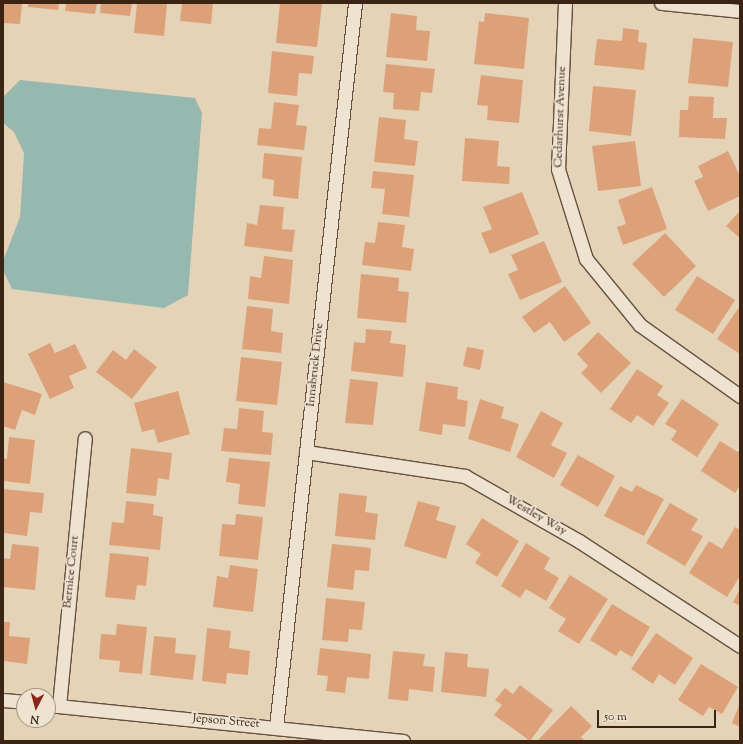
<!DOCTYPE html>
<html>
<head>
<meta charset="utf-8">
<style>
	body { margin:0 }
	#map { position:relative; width:743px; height:744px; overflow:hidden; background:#e5d3b8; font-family:"Sorts Mill Goudy",serif }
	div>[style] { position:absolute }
	.water>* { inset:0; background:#96b8af }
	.building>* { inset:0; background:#dda179 }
	.roads { filter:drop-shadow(1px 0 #66503d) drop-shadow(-1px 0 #66503d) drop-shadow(0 1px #66503d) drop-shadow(0 -1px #66503d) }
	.street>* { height:13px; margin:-6.5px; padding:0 6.5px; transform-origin:6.5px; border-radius:6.5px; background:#eee2d1 }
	span { translate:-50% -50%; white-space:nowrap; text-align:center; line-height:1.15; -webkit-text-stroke:3.5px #eee2d1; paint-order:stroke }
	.street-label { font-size:12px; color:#3b2414 }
	.frame { position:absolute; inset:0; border:4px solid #3b2414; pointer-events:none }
	.north { position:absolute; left:16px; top:688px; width:40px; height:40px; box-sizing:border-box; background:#eee2d1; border:1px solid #a69685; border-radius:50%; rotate:186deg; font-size:11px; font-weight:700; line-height:16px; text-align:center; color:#3b2414 }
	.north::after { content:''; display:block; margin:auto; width:14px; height:18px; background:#8f2418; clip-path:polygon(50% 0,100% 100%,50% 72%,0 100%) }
	.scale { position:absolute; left:597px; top:710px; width:119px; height:18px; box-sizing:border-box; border:2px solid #3b2414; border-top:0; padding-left:5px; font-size:12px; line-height:14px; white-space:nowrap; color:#3b2414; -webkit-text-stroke:3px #eee2d1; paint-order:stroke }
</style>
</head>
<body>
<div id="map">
	<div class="water">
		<div style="clip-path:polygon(20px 80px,195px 98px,202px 113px,188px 295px,164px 308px,12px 289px,3px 270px,3px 261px,20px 217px,24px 153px,14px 132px,3px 123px,3px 97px)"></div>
	</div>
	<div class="building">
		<div style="clip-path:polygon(3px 3px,22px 3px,20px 24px,3px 23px)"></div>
		<div style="clip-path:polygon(28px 3px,59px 3px,58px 10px,28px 7px)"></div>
		<div style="clip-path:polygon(66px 3px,97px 3px,95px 14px,65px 11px)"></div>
		<div style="clip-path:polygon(101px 3px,132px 3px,130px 16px,100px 13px)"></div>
		<div style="clip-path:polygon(137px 3px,167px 3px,164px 36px,134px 33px)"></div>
		<div style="clip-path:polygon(182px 3px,213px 3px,211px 24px,180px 21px)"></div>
		<div style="clip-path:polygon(280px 3px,322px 4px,317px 47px,276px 43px)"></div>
		<div style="clip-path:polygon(391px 13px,417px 16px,416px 30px,430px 31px,427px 61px,386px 57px)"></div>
		<div style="clip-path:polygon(485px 13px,529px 18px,524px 69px,474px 64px,479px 21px,484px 22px)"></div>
		<div style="clip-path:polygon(623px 28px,639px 30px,638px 42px,647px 43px,644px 70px,594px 65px,597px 39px,622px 41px)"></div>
		<div style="clip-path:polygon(693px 38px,733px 42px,728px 87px,688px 83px)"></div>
		<div style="clip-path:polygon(272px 51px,314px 56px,312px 74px,299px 73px,297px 96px,268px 93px)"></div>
		<div style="clip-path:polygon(386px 64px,435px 69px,432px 93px,421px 92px,419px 111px,393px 109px,394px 93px,383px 92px)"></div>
		<div style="clip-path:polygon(481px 75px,523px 80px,519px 123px,487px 120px,488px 106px,477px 105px)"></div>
		<div style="clip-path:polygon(593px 86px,636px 90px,631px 136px,589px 131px)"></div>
		<div style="clip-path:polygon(689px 96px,714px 97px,713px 118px,727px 118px,725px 139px,679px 137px,680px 110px,688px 110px)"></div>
		<div style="clip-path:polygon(274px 102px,299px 105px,296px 125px,307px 126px,304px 150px,257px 145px,259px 128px,271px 129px)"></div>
		<div style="clip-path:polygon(379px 117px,406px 120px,404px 139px,418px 141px,415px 166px,374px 162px)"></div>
		<div style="clip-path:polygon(465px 138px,499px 141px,497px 166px,510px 167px,509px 184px,462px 181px)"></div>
		<div style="clip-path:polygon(635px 141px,641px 186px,598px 191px,592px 146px)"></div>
		<div style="clip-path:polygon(728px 151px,740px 176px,740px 196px,708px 211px,694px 181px,703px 177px,698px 166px)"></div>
		<div style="clip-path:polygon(264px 153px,302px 157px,298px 199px,273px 196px,274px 180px,262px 178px)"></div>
		<div style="clip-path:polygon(373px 171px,414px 175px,409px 217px,382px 214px,385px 189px,371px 188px)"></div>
		<div style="clip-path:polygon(652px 187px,667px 229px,623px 245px,617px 227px,626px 224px,618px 200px)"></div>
		<div style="clip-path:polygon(522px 192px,539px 234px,490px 254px,481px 233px,492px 229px,483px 207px)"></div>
		<div style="clip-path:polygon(260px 205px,284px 207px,282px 229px,295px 230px,292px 252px,244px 246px,247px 223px,257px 225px)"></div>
		<div style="clip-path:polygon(740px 211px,740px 238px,726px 226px)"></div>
		<div style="clip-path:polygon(378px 222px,405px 225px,402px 247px,414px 249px,411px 271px,362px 265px,365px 242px,375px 243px)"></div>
		<div style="clip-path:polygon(665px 233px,696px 266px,664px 297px,632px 264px)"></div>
		<div style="clip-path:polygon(544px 241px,562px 282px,520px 300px,508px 274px,518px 270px,511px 255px)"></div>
		<div style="clip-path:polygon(264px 256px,293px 260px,289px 304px,248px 299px,250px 276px,261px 278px)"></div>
		<div style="clip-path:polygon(361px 274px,399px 278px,398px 291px,409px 292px,406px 323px,357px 318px)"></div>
		<div style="clip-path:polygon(697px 276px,735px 300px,713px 334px,675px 310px)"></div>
		<div style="clip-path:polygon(565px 286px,591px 323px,564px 342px,550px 322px,534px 333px,522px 317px)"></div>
		<div style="clip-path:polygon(247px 306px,273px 309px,271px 331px,283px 333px,281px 353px,242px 349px)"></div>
		<div style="clip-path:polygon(740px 306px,740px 354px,717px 339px)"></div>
		<div style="clip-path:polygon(366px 329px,392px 331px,390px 343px,406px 345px,403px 377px,351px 371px,354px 342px,365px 343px)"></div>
		<div style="clip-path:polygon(598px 332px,631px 363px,601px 393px,581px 373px,588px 366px,577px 354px)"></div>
		<div style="clip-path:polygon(50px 343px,55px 353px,75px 344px,87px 368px,69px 376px,74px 388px,50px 399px,28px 354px)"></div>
		<div style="clip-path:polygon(467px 347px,484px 350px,480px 370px,463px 366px)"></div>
		<div style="clip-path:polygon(134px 349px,157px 367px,132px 399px,96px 372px,113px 350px,126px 360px)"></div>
		<div style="clip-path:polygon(241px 357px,282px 362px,277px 405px,236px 401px)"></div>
		<div style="clip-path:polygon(637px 369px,663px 386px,657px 395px,669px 403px,653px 426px,637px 415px,631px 423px,610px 409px)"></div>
		<div style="clip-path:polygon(350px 379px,378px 382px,373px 425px,345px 423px)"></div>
		<div style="clip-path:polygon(3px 382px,42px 394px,35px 415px,22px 410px,15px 430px,3px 426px)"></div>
		<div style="clip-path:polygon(426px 382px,458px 387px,457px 399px,468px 401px,465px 427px,443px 424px,442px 435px,419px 431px)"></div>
		<div style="clip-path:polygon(178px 391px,190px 434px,158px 443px,154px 429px,142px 432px,134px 403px)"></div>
		<div style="clip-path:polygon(480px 399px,504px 407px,501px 418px,519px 424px,510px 452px,468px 439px)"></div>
		<div style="clip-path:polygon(682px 399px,719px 424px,697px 457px,671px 440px,677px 431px,665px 424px)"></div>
		<div style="clip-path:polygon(239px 408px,264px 411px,262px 432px,273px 433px,271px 455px,221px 451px,224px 428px,237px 429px)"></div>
		<div style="clip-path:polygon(541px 411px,563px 423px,551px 445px,567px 453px,554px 478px,516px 457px)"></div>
		<div style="clip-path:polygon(9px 437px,35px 440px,30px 484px,3px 481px,3px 458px,7px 459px)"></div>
		<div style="clip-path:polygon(720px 441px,738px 452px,740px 449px,740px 485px,735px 493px,701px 471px)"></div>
		<div style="clip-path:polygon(131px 448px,172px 453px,169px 480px,158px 478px,156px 496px,126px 493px)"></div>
		<div style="clip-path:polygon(578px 455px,615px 476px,598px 507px,560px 485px)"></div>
		<div style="clip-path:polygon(229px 458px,270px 462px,265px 507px,238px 504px,240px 484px,226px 482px)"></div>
		<div style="clip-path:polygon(636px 485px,664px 499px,644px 536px,604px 516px,620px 486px,632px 492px)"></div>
		<div style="clip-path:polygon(3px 489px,44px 493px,42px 513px,30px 512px,27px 536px,3px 533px)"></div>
		<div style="clip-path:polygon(339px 493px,367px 496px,365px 512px,378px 514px,375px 540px,335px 536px)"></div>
		<div style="clip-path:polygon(126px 501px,154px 504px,153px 515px,163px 517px,160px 550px,109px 545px,112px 522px,124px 523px)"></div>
		<div style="clip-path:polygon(418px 501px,440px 507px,436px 520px,456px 526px,446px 559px,404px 546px)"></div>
		<div style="clip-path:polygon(670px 503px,698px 519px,691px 530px,703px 536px,685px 566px,646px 543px)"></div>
		<div style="clip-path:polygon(236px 514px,263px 517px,258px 560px,219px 556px,222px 524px,235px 525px)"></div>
		<div style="clip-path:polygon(482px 518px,519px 541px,497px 577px,475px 563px,481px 554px,466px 544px)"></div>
		<div style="clip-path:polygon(735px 527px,740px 530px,740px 576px,727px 597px,689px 573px,709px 541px,722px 549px)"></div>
		<div style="clip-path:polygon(526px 543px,550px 558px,544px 569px,559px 578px,546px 601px,526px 589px,520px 598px,501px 586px)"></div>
		<div style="clip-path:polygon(12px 544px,39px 547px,35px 590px,3px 587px,3px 558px,10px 559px)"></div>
		<div style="clip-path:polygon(332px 544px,371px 548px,369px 571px,355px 570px,353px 590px,327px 587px)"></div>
		<div style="clip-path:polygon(110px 553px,149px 557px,146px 586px,137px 585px,135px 600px,105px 597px)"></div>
		<div style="clip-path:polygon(230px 565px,258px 569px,253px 612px,213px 607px,217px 576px,228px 578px)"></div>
		<div style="clip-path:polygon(570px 575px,608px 599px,579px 644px,558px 631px,566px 619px,549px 608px)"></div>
		<div style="clip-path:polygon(740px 589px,740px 606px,733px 602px)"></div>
		<div style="clip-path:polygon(326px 598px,365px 602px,362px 630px,349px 629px,348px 642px,322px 640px)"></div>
		<div style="clip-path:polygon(612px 604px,650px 627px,632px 657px,620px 650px,616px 656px,590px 640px)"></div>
		<div style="clip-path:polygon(3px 622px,10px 622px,9px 636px,30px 638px,27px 664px,3px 661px)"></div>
		<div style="clip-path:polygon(117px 624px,147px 627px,142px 674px,119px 672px,120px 661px,99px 659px,101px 634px,116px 635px)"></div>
		<div style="clip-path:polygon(207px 628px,231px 631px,229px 648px,250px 651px,248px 675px,227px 673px,226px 684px,202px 681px)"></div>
		<div style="clip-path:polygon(656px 633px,693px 658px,675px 685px,659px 674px,653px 684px,631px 669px)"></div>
		<div style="clip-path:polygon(154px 636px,176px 638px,175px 653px,196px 655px,193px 680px,150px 675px)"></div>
		<div style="clip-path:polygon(320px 648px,371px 654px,369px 679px,347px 677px,345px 693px,326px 691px,328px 676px,317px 675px)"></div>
		<div style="clip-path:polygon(393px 651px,425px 654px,423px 666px,435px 667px,433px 692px,409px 689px,408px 701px,388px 699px)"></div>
		<div style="clip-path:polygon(445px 652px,468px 654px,467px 667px,489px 669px,486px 697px,441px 692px)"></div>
		<div style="clip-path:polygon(701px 664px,738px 687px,722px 714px,709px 707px,703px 716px,678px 700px)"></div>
		<div style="clip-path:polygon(520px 685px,553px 710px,530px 741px,494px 715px,502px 705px,495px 700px,505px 688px,513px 694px)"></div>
		<div style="clip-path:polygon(740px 703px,740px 727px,732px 723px)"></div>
		<div style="clip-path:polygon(571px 706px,592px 726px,581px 737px,585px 741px,537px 741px)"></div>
	</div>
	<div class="roads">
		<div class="street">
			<div style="left:565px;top:3px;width:166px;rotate:92.4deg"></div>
			<div style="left:558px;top:169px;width:94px;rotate:72.7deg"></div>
			<div style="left:586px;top:259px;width:85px;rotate:50.7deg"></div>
			<div style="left:640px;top:325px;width:123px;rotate:35.4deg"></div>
			<div style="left:661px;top:3px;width:79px;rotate:5.8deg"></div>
			<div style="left:306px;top:452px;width:161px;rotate:8.6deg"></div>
			<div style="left:465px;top:476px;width:131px;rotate:29.7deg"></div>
			<div style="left:579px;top:541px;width:192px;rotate:33.1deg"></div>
			<div style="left:3px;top:700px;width:21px;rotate:5deg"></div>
			<div style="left:48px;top:705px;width:357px;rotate:5.8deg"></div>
			<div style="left:59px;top:706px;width:269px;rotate:-84.5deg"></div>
			<div style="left:276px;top:727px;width:728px;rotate:-83.77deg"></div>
		</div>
	</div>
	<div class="street-label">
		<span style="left:561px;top:117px;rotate:-88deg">Cedarhurst Avenue</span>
		<span style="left:316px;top:365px;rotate:-84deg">Innsbruck Drive</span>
		<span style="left:536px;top:516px;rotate:30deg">Westley Way</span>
		<span style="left:72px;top:572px;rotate:-84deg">Bernice Court</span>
		<span style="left:226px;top:722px;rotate:5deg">Jepson Street</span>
	</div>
	<div class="frame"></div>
	<div class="north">N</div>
	<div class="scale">50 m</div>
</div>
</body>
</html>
